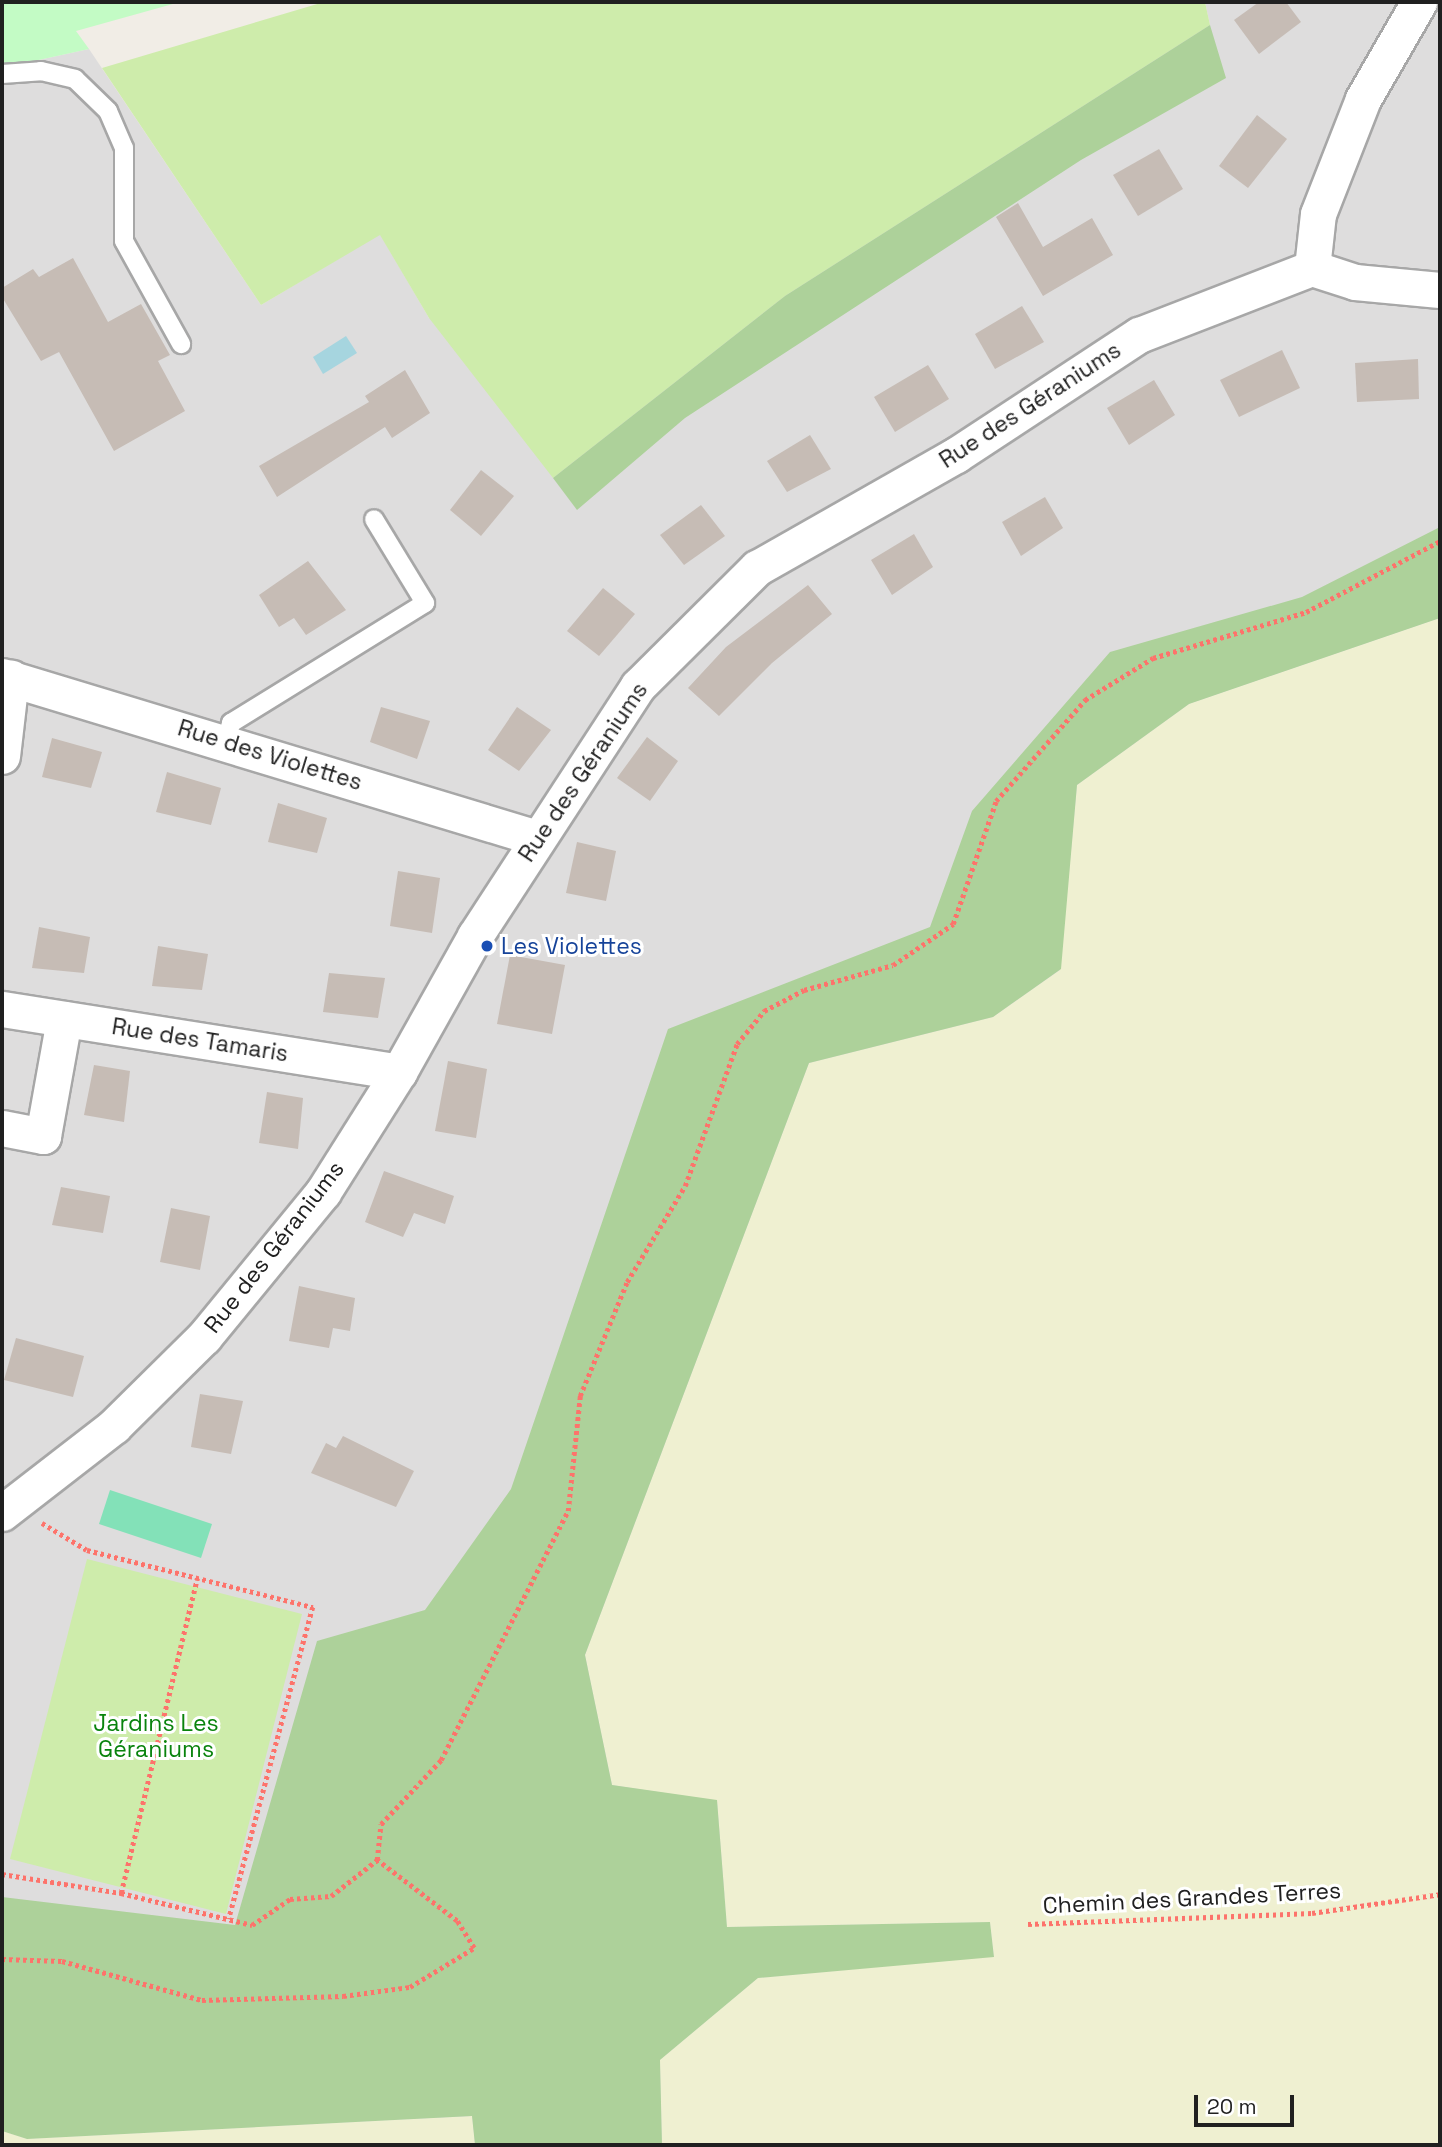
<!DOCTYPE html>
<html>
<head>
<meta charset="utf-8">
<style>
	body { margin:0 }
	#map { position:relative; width:1442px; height:2147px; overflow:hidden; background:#f1ede6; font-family:"Space Grotesk",sans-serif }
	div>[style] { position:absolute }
	.residential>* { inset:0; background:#dedddd }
	.farmland>* { inset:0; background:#eff0d1 }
	.grass>* { inset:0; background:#ceecab }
	.forest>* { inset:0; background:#add19a }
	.park>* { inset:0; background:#c3fbc5 }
	.pitch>* { inset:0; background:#83e1b8 }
	.water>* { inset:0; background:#a6d5df }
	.building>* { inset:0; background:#c6bcb5 }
	.path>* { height:4.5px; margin-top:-2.25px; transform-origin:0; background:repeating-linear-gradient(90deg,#fd736b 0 3.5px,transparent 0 7px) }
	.roads { filter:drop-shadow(2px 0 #a7a7a7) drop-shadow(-2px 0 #a7a7a7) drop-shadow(0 2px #a7a7a7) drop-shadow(0 -2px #a7a7a7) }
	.service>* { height:18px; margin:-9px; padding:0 9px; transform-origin:9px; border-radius:9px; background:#fff }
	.minor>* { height:35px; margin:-17.5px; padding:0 17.5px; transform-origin:17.5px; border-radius:17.5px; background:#fff }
	.dots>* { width:19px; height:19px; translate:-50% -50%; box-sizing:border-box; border:4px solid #fff; border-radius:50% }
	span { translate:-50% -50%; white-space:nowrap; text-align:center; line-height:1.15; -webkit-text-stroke:6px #fff; paint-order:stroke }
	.street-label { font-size:23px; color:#202020 }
	.transit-label { font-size:23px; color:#164399 }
	.left { translate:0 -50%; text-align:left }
	.park-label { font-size:23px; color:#09830d }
	.frame { position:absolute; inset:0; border:4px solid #202020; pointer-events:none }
	.scale { position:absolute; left:1194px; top:2095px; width:100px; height:32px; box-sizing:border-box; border:4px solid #202020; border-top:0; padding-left:9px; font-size:21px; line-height:24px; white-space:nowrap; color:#202020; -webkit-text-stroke:5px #fff; paint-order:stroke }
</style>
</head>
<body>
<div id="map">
	<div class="residential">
		<div style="clip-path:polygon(1205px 2px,1440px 2px,1440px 618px,1189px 704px,660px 2060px,662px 2145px,475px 2145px,472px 2117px,2px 2131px,2px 68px,89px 49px,261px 305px,380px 234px,429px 318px,1210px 25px)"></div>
	</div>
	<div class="farmland">
		<div style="clip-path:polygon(1440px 618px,1440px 2145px,662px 2145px,660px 2060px,758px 1978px,994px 1956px,990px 1922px,727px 1927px,717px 1801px,612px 1785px,585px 1655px,809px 1063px,993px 1017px,1060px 970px,1077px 785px,1189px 704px)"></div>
		<div style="clip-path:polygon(472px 2116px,475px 2145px,2px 2145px,2px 2131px,27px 2139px)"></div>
	</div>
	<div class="grass">
		<div style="clip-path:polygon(324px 2px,1205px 2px,1210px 25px,785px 296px,553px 478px,429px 318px,380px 235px,261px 305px,102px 68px)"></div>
		<div style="clip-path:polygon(87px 1559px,302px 1614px,226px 1914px,10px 1859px)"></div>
	</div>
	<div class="forest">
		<div style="clip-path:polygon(1210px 25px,1226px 78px,1081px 160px,685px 418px,577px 510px,553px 478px,785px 296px)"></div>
		<div style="clip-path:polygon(1440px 527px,1440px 618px,1189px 704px,1077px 785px,1061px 969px,993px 1017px,809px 1063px,585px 1655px,612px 1785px,717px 1800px,727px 1927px,990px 1922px,994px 1957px,758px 1978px,660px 2060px,662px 2145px,475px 2145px,472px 2116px,27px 2139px,2px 2131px,2px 1897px,235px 1925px,317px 1641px,425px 1610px,511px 1489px,668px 1029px,930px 927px,972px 811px,1110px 652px,1302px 597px)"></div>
	</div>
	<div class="park">
		<div style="clip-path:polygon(2px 2px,180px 2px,76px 31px,89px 49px,2px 68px)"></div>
	</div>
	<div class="pitch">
		<div style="clip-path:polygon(110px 1490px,212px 1524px,201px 1558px,99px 1524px)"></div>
	</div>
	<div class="water">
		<div style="clip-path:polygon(346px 336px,357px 353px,323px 374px,313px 357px)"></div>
	</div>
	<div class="building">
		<div style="clip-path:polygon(1259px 2px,1286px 2px,1301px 22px,1259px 54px,1234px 20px)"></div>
		<div style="clip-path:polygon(1257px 115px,1287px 139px,1248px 188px,1219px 166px)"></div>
		<div style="clip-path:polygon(1159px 149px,1183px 189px,1138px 216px,1113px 175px)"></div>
		<div style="clip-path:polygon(1018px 203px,1043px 247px,1092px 218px,1113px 255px,1043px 296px,996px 217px)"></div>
		<div style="clip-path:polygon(73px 258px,108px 322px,141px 304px,170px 355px,158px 361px,185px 411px,114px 451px,59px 352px,41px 361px,2px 297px,2px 288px,33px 269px,39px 277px)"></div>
		<div style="clip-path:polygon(1022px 306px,1044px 342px,995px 369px,975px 334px)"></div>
		<div style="clip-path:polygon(1282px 350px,1300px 388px,1239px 417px,1220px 380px)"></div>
		<div style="clip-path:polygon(1418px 359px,1419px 399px,1357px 402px,1355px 363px)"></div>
		<div style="clip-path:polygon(928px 365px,949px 399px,895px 432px,874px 397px)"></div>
		<div style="clip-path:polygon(405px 370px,430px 413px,392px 438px,385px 427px,277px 497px,259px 466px,369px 402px,365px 396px)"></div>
		<div style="clip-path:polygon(1154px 380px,1175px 415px,1129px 445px,1107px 408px)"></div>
		<div style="clip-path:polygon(810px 435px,831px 469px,787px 492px,767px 461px)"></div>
		<div style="clip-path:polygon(481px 470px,514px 496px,481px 536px,450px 510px)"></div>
		<div style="clip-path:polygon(1045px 497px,1063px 528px,1021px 556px,1002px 522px)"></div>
		<div style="clip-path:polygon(701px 505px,725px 536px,684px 565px,660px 535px)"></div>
		<div style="clip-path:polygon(914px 534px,933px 567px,892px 595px,871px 560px)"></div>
		<div style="clip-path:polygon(308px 561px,346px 610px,306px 635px,294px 618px,279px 627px,259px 595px)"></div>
		<div style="clip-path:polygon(808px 585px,832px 614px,772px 663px,719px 716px,688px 688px,726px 647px)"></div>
		<div style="clip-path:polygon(603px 588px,635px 614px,599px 656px,567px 631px)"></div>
		<div style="clip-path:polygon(381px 707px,430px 721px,417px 759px,370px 742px)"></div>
		<div style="clip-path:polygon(517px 707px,551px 730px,519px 771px,488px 750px)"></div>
		<div style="clip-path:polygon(647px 737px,678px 761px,650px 801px,617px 778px)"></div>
		<div style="clip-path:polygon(52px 738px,102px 752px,91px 788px,42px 777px)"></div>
		<div style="clip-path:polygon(167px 772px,221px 788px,211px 825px,156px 812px)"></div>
		<div style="clip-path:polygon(278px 803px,327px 818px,317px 853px,268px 842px)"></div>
		<div style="clip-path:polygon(577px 842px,616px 851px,606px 901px,566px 893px)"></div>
		<div style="clip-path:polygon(398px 871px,440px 878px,432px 933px,390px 926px)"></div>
		<div style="clip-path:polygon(39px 927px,90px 937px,84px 973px,32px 968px)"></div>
		<div style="clip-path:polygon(158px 946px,208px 954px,202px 990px,152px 986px)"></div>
		<div style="clip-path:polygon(510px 955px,565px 965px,552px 1034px,497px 1024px)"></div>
		<div style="clip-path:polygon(329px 973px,385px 978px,378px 1018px,323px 1012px)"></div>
		<div style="clip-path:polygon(448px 1061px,487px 1069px,476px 1138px,435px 1131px)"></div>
		<div style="clip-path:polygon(94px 1065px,130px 1071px,124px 1122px,84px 1115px)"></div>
		<div style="clip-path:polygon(267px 1092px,303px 1098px,298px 1149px,259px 1143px)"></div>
		<div style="clip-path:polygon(384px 1171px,454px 1196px,445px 1224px,414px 1213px,403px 1237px,365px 1222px)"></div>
		<div style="clip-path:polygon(61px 1187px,110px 1196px,103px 1233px,52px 1225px)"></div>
		<div style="clip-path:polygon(171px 1208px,210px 1216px,200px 1270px,160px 1262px)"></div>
		<div style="clip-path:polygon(299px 1286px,355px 1298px,350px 1331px,333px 1328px,329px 1348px,289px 1341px)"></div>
		<div style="clip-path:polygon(16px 1338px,84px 1356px,73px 1397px,4px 1380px)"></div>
		<div style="clip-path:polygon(200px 1394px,243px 1401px,231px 1454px,191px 1447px)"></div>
		<div style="clip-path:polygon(343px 1436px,414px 1471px,396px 1507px,311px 1473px,326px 1443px,336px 1448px)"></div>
	</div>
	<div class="path">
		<div style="left:42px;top:1523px;width:52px;rotate:31deg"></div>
		<div style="left:87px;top:1550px;width:233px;rotate:14.2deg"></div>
		<div style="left:313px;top:1607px;width:323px;rotate:105.1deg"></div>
		<div style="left:2px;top:1874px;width:121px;rotate:9.1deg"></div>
		<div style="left:121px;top:1893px;width:324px;rotate:-76.4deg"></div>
		<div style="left:121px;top:1893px;width:135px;rotate:13.7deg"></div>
		<div style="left:252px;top:1925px;width:46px;rotate:-34.4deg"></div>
		<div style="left:290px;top:1899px;width:41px;rotate:-4.2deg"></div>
		<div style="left:331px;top:1896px;width:58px;rotate:-38deg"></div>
		<div style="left:1028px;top:1924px;width:284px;rotate:-2.2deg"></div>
		<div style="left:1312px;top:1913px;width:129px;rotate:-8.4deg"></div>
		<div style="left:2px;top:1959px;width:60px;rotate:1.9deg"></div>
		<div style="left:62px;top:1961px;width:145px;rotate:15.6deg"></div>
		<div style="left:202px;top:2000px;width:141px;rotate:-1.6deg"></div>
		<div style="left:343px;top:1996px;width:68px;rotate:-7.7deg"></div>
		<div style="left:410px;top:1987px;width:75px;rotate:-31.4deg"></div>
		<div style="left:474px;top:1948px;width:32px;rotate:-122deg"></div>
		<div style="left:457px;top:1921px;width:101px;rotate:-142.7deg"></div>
		<div style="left:377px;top:1860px;width:36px;rotate:-84deg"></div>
		<div style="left:381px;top:1824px;width:88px;rotate:-46.8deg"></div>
		<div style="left:441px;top:1760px;width:280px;rotate:-63deg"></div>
		<div style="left:568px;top:1511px;width:116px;rotate:-84deg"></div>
		<div style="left:580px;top:1396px;width:123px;rotate:-67.6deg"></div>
		<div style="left:627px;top:1282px;width:112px;rotate:-58.9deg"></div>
		<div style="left:685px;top:1186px;width:151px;rotate:-69.9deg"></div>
		<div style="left:737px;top:1044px;width:43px;rotate:-50.7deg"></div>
		<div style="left:764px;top:1011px;width:45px;rotate:-27.7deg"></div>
		<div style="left:804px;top:990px;width:92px;rotate:-15.7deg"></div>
		<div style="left:893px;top:965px;width:73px;rotate:-34.3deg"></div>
		<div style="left:953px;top:924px;width:130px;rotate:-70.7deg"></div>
		<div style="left:996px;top:801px;width:135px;rotate:-48.6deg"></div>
		<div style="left:1085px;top:700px;width:80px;rotate:-31.7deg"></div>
		<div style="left:1153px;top:658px;width:160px;rotate:-16.7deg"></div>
		<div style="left:1306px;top:612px;width:152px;rotate:-27.9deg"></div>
	</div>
	<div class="roads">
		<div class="service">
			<div style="left:2px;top:74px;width:39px;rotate:-4deg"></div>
			<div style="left:41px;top:71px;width:35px;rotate:13deg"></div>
			<div style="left:75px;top:79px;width:46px;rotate:44.1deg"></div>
			<div style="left:108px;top:111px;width:40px;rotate:66.6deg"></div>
			<div style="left:124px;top:148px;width:93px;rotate:90deg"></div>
			<div style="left:124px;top:241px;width:118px;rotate:61deg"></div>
			<div style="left:226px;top:741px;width:19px;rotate:-74deg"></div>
			<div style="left:231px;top:723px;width:228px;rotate:-31.7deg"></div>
			<div style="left:425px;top:603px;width:98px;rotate:-121.3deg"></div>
		</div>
		<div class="minor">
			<div style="left:1312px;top:268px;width:54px;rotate:-83.7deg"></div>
			<div style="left:1318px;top:214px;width:123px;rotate:-68.6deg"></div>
			<div style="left:1363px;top:99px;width:112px;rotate:-60deg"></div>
			<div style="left:2px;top:676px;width:559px;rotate:16.85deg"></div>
			<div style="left:2px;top:756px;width:79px;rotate:-83.4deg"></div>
			<div style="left:2px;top:1009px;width:402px;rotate:9deg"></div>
			<div style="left:2px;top:1128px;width:42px;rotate:11deg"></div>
			<div style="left:43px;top:1136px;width:119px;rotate:-79.8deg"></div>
			<div style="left:2px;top:1513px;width:142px;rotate:-37.8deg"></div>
			<div style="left:114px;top:1426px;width:127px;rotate:-44.7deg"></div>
			<div style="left:204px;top:1337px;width:188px;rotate:-50.6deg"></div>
			<div style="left:323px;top:1192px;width:142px;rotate:-57.7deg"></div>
			<div style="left:399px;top:1072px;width:156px;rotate:-60.8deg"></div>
			<div style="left:475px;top:936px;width:298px;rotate:-56.9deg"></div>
			<div style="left:638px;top:686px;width:168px;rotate:-44.8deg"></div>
			<div style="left:757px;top:568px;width:229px;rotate:-29.6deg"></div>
			<div style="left:956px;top:455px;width:219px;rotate:-33.3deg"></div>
			<div style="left:1139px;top:335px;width:186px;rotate:-21.2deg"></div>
			<div style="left:1312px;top:268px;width:45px;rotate:18deg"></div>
			<div style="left:1355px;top:282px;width:85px;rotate:5.4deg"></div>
		</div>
	</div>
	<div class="dots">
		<div style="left:487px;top:946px;background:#1a4fb4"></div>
	</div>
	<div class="street-label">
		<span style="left:1030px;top:405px;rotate:-33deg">Rue des Géraniums</span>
		<span style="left:270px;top:755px;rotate:17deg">Rue des Violettes</span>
		<span style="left:583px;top:772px;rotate:-56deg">Rue des Géraniums</span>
		<span style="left:200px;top:1040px;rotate:9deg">Rue des Tamaris</span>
		<span style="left:274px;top:1247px;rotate:-52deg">Rue des Géraniums</span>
		<span style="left:1192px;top:1898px;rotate:-3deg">Chemin des Grandes Terres</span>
	</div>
	<div class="transit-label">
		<span class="left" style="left:501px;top:946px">Les Violettes</span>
	</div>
	<div class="park-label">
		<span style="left:156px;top:1736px">Jardins Les<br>Géraniums</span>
	</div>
	<div class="frame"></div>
	<div class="scale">20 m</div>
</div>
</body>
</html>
